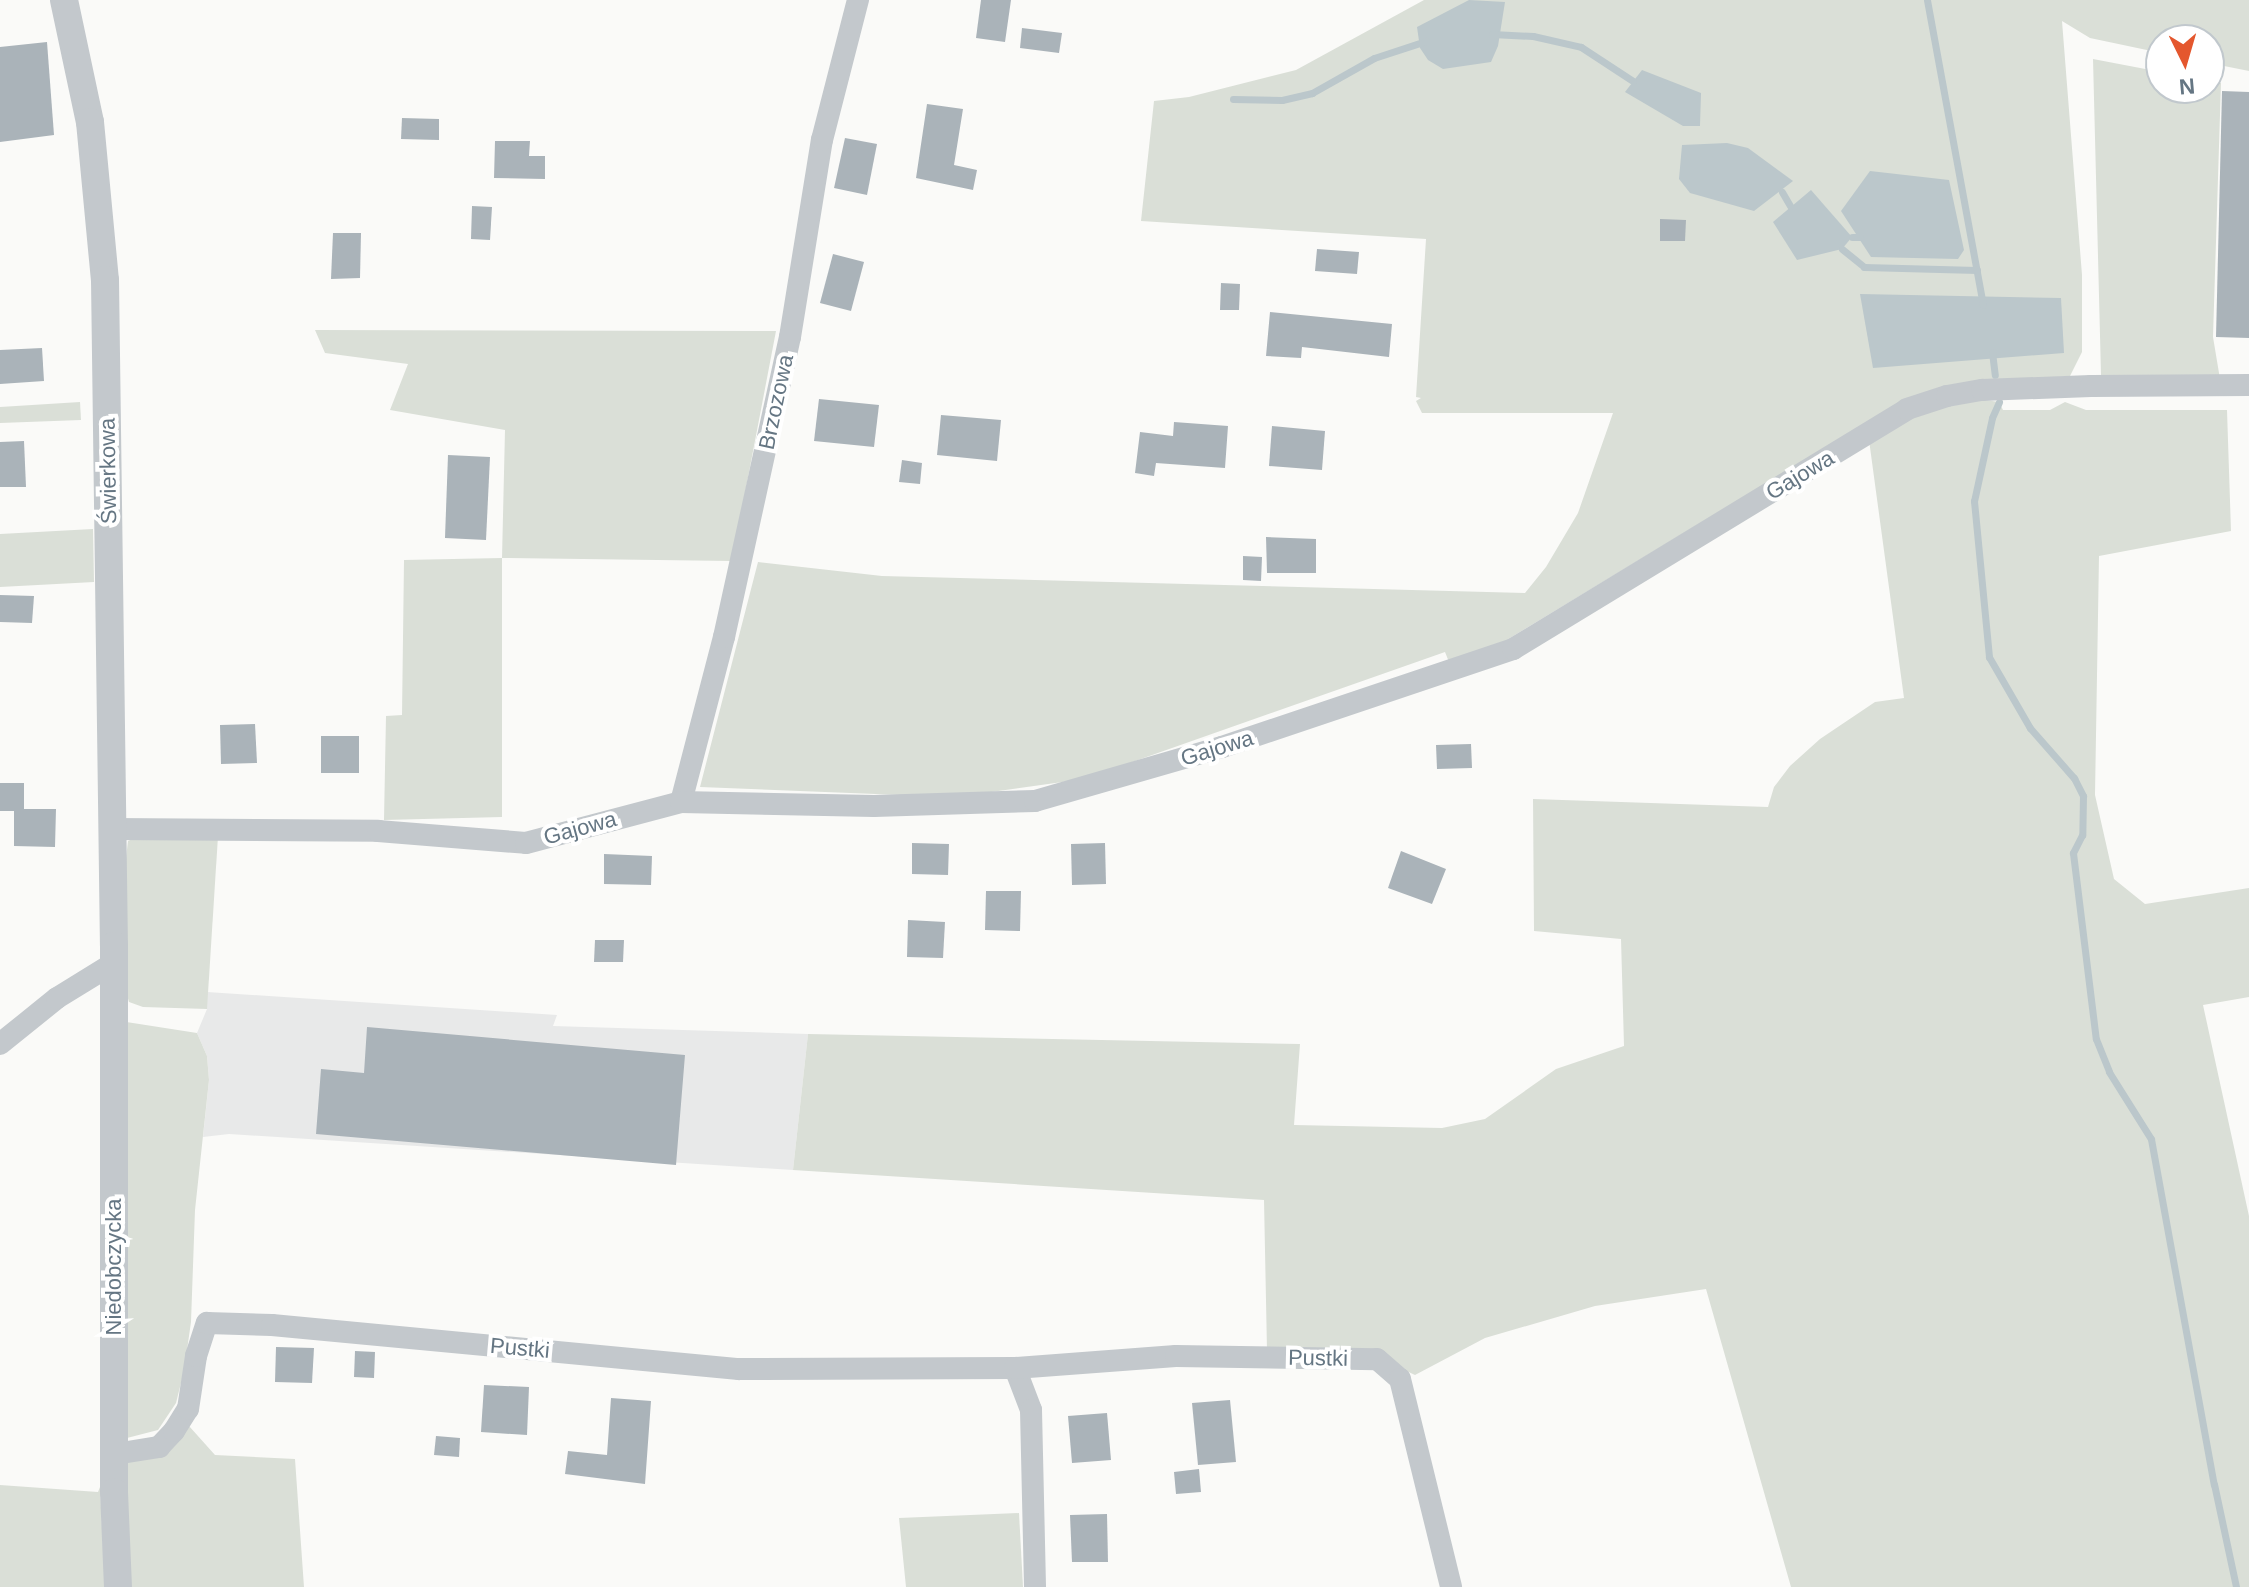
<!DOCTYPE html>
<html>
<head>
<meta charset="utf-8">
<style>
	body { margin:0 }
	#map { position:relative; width:2249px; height:1587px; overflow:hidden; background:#fafaf8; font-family:Helvetica,sans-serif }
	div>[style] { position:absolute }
	.built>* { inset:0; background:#e8e9e9 }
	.green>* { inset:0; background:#dadfd7 }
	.water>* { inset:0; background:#bbc7cb }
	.stream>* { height:7px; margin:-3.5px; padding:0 3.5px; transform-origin:3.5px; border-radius:3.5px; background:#bbc7cb }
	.building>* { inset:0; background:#aab3b9 }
	.minor>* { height:22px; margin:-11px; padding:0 11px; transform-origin:11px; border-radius:11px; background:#c3c8cc }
	.tertiary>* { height:28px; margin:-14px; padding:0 14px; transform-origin:14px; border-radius:14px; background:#c3c8cc }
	span { translate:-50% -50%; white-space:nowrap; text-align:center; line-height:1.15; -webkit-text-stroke:8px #fff; paint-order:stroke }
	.street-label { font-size:22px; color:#657683 }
	.north { position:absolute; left:2145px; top:24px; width:80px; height:80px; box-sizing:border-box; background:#fff; border:2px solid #c1c8cd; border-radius:50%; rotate:175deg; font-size:22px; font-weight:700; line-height:32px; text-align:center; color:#657683 }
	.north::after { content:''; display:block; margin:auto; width:28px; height:36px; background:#e4572e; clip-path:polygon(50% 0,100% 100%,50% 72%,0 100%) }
</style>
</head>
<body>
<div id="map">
	<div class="built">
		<div style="clip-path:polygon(207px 992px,557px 1015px,553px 1026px,808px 1034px,793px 1170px,229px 1134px,203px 1137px,209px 1080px,207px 1056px,197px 1033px,207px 1009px)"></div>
	</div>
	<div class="green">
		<div style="clip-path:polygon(1424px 0,2249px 0,2249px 71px,2209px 63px,2209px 40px,2161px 40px,2161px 53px,2090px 38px,2062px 21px,2082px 275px,2082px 352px,2070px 376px,1981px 383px,1899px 403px,1505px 641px,1449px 662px,1445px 652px,1084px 779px,984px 793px,926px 796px,700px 787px,758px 562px,882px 576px,1525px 593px,1546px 567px,1578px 513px,1613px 413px,1422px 413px,1416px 401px,1421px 398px,1416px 397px,1426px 239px,1141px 221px,1154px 101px,1189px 97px,1296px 70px)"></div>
		<div style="clip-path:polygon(2093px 59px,2161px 72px,2161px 88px,2209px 88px,2209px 81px,2221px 83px,2213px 337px,2220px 379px,2101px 375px)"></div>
		<div style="clip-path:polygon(315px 330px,776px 331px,732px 561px,502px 558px,502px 817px,384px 820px,386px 716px,402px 715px,404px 560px,502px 558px,505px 430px,390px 410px,408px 364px,325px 353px)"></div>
		<div style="clip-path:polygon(1971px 398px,1999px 402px,2003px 410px,2050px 410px,2065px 402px,2086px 410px,2227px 410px,2231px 531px,2099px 556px,2095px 795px,2114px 879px,2145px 904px,2249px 888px,2249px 997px,2203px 1005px,2249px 1216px,2249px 1587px,1791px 1587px,1706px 1289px,1595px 1306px,1485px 1338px,1415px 1375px,1363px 1351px,1267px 1351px,1264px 1200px,793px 1170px,808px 1034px,1300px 1044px,1294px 1125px,1442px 1128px,1485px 1119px,1556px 1069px,1624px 1046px,1621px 939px,1534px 931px,1533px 799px,1768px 807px,1774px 787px,1790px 766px,1820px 739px,1875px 702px,1904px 698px,1869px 440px,1919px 411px)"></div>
		<div style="clip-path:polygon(80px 402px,81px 420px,0 423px,0 407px)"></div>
		<div style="clip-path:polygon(93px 529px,94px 582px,0 587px,0 534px)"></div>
		<div style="clip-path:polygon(144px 834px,218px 836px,207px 1009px,143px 1007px,129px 1002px,125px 988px,125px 866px,128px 841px)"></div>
		<div style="clip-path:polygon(120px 1021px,197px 1033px,207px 1056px,209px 1080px,195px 1210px,191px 1322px,184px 1371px,176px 1403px,158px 1430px,127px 1438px)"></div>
		<div style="clip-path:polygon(189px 1426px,215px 1455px,295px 1459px,304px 1587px,129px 1587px,123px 1464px)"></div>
		<div style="clip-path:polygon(0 1485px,98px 1492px,100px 1487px,105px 1587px,0 1587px)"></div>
		<div style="clip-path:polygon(1019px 1513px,1023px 1587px,906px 1587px,899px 1518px)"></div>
	</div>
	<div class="water">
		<div style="clip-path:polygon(1469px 0,1505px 2px,1498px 46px,1491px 62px,1443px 69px,1428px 60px,1420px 48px,1417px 27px)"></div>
		<div style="clip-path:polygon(1642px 70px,1701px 93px,1700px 126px,1683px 126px,1625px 92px)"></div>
		<div style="clip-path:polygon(1727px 143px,1748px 148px,1793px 181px,1754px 211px,1690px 193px,1679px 179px,1682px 145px)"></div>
		<div style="clip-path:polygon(1870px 171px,1949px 180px,1964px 250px,1958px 259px,1871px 257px,1841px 211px)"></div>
		<div style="clip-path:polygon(1811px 190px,1852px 237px,1842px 249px,1797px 260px,1773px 222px)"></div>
		<div style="clip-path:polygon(1860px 294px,2061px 298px,2064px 353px,1873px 368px)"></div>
	</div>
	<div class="stream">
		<div style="left:1927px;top:0;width:310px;rotate:79.6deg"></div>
		<div style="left:1492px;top:34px;width:41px;rotate:2.8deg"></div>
		<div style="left:1533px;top:36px;width:49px;rotate:12.9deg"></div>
		<div style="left:1581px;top:47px;width:62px;rotate:33.2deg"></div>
		<div style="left:1233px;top:99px;width:49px;rotate:1.2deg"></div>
		<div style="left:1282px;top:100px;width:31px;rotate:-13deg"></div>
		<div style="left:1312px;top:93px;width:71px;rotate:-29.4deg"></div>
		<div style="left:1374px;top:58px;width:55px;rotate:-18.1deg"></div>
		<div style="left:1782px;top:192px;width:16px;rotate:60deg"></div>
		<div style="left:1852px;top:237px;width:8px"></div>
		<div style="left:1842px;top:249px;width:28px;rotate:39deg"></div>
		<div style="left:1864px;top:267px;width:113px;rotate:1.5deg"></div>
		<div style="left:1992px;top:352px;width:23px;rotate:83deg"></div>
		<div style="left:1999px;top:402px;width:17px;rotate:114deg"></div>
		<div style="left:1992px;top:418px;width:85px;rotate:102.2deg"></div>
		<div style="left:1974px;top:501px;width:157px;rotate:84.5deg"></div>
		<div style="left:1989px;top:657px;width:82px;rotate:60deg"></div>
		<div style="left:2030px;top:728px;width:67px;rotate:48.7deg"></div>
		<div style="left:2074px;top:778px;width:20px;rotate:63deg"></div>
		<div style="left:2083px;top:796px;width:39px;rotate:91deg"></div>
		<div style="left:2082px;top:835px;width:20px;rotate:117deg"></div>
		<div style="left:2073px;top:853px;width:187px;rotate:83deg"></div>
		<div style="left:2096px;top:1039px;width:35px;rotate:68deg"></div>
		<div style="left:2109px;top:1072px;width:79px;rotate:57.9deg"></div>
		<div style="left:2151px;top:1139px;width:351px;rotate:79.7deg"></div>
		<div style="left:2214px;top:1484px;width:105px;rotate:77.9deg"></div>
	</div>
	<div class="building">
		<div style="clip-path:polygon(981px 0,1011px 0,1005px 42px,976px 38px)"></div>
		<div style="clip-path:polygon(1022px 28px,1062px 33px,1059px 53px,1020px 48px)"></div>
		<div style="clip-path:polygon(47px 42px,54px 135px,0 142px,0 47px)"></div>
		<div style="clip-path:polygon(2222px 91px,2249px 92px,2249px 338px,2216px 337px)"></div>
		<div style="clip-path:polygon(927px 104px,963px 109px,954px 165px,977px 170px,973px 190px,916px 178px)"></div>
		<div style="clip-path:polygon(402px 118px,439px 119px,439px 140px,401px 139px)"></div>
		<div style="clip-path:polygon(845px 138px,877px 144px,867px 195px,834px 188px)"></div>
		<div style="clip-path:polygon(495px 141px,530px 141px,529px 156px,545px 156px,545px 179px,494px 178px)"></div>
		<div style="clip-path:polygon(472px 206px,492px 207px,490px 240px,471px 239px)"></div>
		<div style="clip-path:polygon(1660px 219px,1686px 220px,1685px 241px,1660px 241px)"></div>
		<div style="clip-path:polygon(333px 233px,361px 233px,360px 278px,331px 279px)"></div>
		<div style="clip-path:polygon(1317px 249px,1359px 252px,1357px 274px,1315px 271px)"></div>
		<div style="clip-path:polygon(833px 254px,864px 262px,851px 311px,820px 303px)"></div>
		<div style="clip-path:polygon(1221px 283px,1240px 284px,1239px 310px,1220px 310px)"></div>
		<div style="clip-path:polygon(1270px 312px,1392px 324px,1389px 357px,1302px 347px,1301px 358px,1266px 356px)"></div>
		<div style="clip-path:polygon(42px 348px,44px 381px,0 384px,0 350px)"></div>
		<div style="clip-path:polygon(819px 399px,879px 405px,874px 447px,814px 441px)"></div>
		<div style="clip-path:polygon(941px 415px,1001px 420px,997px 461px,937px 455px)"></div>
		<div style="clip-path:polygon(1174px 422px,1228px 426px,1225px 468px,1156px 463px,1154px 476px,1135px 473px,1140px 432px,1173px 436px)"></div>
		<div style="clip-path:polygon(1272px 426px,1325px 431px,1322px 470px,1269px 466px)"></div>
		<div style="clip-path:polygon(24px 441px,26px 487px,0 487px,0 442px)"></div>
		<div style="clip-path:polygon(448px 455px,490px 457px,486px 540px,445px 538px)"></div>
		<div style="clip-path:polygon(902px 460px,922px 463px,920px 484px,899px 482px)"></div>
		<div style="clip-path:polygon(1266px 537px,1316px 539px,1316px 573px,1267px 573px)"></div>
		<div style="clip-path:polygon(1243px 556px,1262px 557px,1261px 581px,1243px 580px)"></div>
		<div style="clip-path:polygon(0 595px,34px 596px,32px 623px,0 622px)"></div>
		<div style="clip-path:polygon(255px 724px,257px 763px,221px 764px,220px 725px)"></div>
		<div style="clip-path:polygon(321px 736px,359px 736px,359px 773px,321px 773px)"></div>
		<div style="clip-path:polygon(1471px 744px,1472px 768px,1437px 769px,1436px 745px)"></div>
		<div style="clip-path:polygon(0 783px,24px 783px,24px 809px,56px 809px,55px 847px,14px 846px,14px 811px,0 811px)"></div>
		<div style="clip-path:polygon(912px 843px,949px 844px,948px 875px,912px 874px)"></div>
		<div style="clip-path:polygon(1105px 843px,1106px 884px,1072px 885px,1071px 844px)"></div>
		<div style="clip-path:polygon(1401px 851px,1446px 869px,1432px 904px,1388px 888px)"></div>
		<div style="clip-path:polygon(604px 854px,652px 856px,651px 885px,604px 884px)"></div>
		<div style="clip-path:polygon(986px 891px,1021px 891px,1020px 931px,985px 930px)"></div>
		<div style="clip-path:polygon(908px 920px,945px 922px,943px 958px,907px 957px)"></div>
		<div style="clip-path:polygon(595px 940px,624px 940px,623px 962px,594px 962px)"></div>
		<div style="clip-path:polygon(367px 1027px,685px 1055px,676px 1165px,316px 1134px,321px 1069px,364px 1073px)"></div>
		<div style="clip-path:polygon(276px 1347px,314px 1348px,312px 1383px,275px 1382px)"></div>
		<div style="clip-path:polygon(355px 1351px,375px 1352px,374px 1378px,354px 1377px)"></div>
		<div style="clip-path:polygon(484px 1385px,529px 1387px,527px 1435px,481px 1432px)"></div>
		<div style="clip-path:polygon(611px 1398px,651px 1401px,645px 1484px,565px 1474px,568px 1451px,607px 1455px)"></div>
		<div style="clip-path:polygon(1230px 1400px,1236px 1462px,1198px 1465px,1192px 1403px)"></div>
		<div style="clip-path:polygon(1107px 1413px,1111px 1460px,1072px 1463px,1068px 1416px)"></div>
		<div style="clip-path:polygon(436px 1436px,460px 1438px,459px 1457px,434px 1455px)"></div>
		<div style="clip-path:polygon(1199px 1469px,1201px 1492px,1176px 1494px,1174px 1472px)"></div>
		<div style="clip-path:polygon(1107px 1514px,1108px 1562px,1072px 1562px,1070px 1515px)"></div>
	</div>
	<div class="minor">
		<div style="left:681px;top:802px;width:171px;rotate:-75.4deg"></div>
		<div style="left:724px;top:637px;width:307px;rotate:-77.6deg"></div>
		<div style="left:790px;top:337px;width:200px;rotate:-80.8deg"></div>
		<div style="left:822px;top:140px;width:145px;rotate:-75.6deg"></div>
		<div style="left:113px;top:829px;width:265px;rotate:0.4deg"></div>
		<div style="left:378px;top:831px;width:148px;rotate:4.6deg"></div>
		<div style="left:526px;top:843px;width:160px;rotate:-14.8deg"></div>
		<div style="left:681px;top:802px;width:193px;rotate:1.2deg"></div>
		<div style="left:874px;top:806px;width:161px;rotate:-1.8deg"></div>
		<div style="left:1035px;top:801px;width:195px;rotate:-16.1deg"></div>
		<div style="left:1222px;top:747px;width:307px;rotate:-18.6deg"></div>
		<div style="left:1513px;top:649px;width:461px;rotate:-31.3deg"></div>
		<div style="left:1907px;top:409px;width:42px;rotate:-18deg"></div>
		<div style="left:1947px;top:396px;width:36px;rotate:-10deg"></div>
		<div style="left:1982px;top:390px;width:109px;rotate:-2.1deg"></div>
		<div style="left:2091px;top:386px;width:158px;rotate:-0.4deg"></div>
		<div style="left:0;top:1044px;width:73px;rotate:-38.9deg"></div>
		<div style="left:57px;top:998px;width:67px;rotate:-31.6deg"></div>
		<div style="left:1015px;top:1368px;width:45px;rotate:69.1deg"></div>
		<div style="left:1031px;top:1410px;width:177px;rotate:88.7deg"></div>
		<div style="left:115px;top:1454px;width:45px;rotate:-9deg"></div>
		<div style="left:159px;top:1447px;width:22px;rotate:-47deg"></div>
		<div style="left:174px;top:1431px;width:26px;rotate:-58deg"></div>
		<div style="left:188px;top:1409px;width:54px;rotate:-81.4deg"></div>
		<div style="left:196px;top:1356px;width:35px;rotate:-72deg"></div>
		<div style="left:207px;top:1323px;width:65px;rotate:1.8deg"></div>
		<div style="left:272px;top:1325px;width:469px;rotate:5.4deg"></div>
		<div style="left:739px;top:1369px;width:276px;rotate:-0.2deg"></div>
		<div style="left:1015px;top:1368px;width:161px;rotate:-4.3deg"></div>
		<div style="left:1176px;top:1356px;width:201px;rotate:0.9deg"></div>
		<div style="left:1377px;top:1359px;width:30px;rotate:41deg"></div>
		<div style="left:1400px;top:1379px;width:214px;rotate:76.2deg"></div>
	</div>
	<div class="tertiary">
		<div style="left:64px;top:0;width:125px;rotate:78deg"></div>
		<div style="left:90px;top:122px;width:159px;rotate:84.6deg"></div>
		<div style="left:105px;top:280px;width:666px;rotate:89.23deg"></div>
		<div style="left:114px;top:946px;width:546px;rotate:90deg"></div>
		<div style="left:114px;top:1492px;width:95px;rotate:87.6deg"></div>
	</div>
	<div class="street-label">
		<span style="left:776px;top:402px;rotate:-78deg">Brzozowa</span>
		<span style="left:108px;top:471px;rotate:-91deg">Świerkowa</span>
		<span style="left:1800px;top:475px;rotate:-31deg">Gajowa</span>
		<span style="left:1217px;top:748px;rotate:-17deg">Gajowa</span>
		<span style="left:580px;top:828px;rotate:-15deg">Gajowa</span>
		<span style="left:114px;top:1267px;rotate:-90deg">Niedobczycka</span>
		<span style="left:520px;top:1348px;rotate:5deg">Pustki</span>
		<span style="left:1318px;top:1358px;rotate:1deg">Pustki</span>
	</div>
	<div class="north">N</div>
</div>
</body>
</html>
